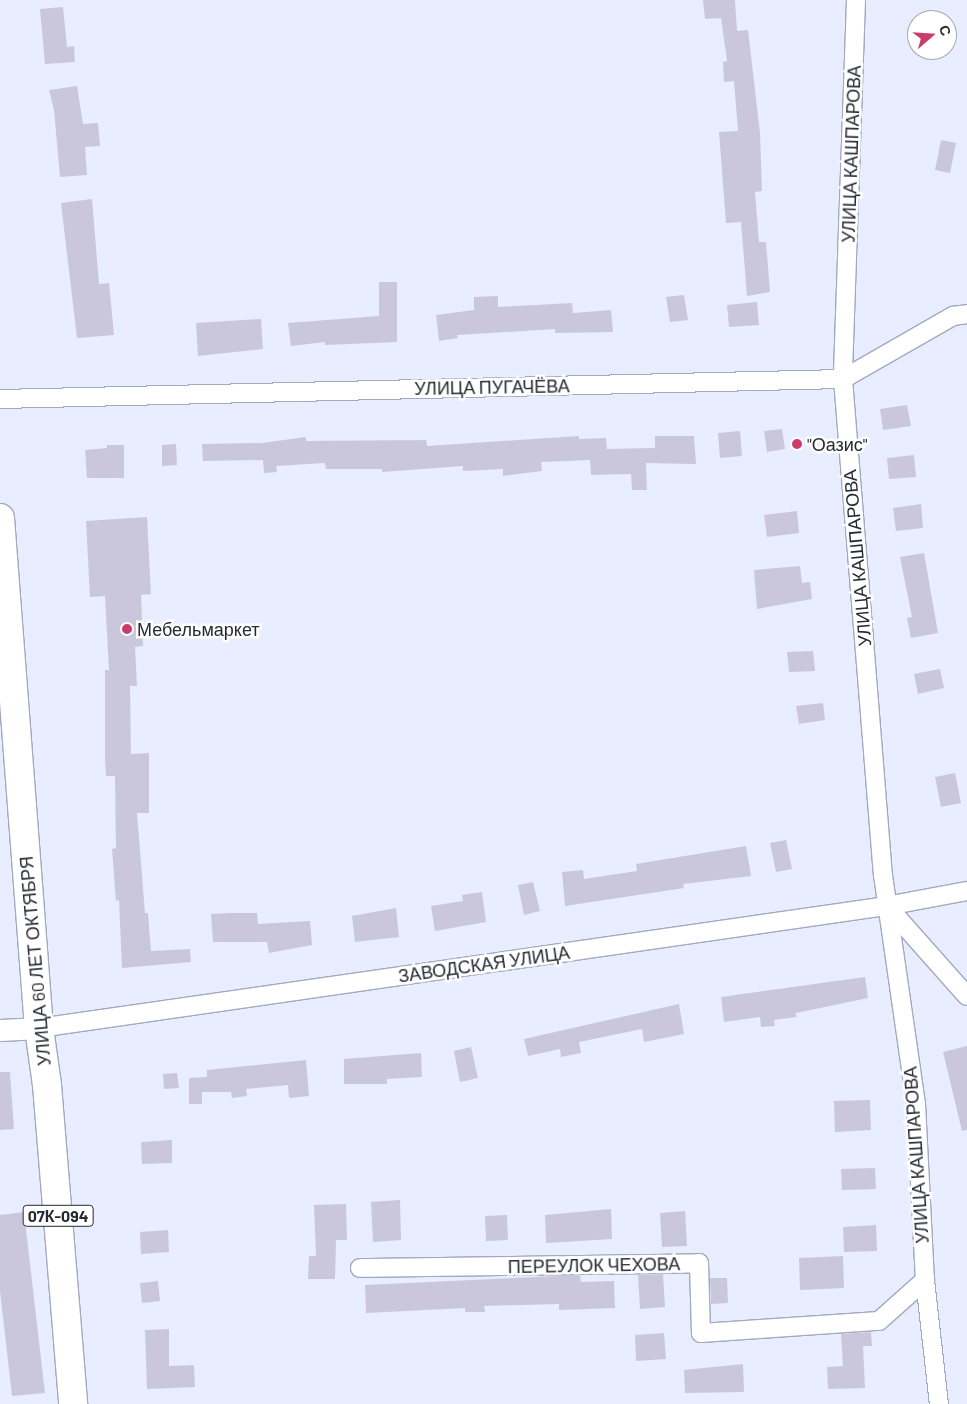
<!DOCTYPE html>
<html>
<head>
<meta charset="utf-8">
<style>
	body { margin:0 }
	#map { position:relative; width:967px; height:1404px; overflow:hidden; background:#e8edff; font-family:Barlow,sans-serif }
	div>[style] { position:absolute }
	.building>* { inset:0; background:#cac7dd }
	.roads { filter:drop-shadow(1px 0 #a3a9be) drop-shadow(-1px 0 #a3a9be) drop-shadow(0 1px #a3a9be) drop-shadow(0 -1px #a3a9be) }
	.minor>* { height:18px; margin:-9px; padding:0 9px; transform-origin:9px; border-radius:9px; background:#fff }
	.tertiary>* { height:21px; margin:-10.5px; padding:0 10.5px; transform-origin:10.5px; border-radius:10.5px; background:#fff }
	.primary>* { height:28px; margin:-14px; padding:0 14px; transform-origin:14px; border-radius:14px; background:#fff }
	.dots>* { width:14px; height:14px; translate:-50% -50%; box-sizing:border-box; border:2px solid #fff; border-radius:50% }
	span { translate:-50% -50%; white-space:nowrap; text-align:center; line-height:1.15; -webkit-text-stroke:5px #fff; paint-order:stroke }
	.shield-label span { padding:1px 4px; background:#fff; border:1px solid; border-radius:4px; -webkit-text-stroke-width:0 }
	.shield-label { font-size:16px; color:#272932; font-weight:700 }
	.street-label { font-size:18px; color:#272932 }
	.poi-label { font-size:18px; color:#272932 }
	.left { translate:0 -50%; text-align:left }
	.north { position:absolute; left:907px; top:10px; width:50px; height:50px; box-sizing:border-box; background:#fff; border:1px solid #a9a9ad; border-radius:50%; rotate:71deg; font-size:14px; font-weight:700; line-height:20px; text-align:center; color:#272932 }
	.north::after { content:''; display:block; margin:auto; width:18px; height:22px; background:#cb3d68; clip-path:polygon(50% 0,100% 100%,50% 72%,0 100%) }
</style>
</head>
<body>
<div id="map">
	<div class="building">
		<div style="clip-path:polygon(703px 0,735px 0,737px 31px,748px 30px,760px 133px,762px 191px,755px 192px,759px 242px,766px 242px,770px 292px,747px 296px,741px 222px,726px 223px,719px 132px,738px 131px,734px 81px,724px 82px,723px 62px,727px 61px,721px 18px,705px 19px)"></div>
		<div style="clip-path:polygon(63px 7px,67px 47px,74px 46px,75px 62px,45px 64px,40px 9px)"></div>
		<div style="clip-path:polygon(77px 86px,83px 124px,98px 123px,100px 146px,85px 147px,87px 175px,60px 177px,54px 110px,49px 90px)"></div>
		<div style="clip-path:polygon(941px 140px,956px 143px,950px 173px,935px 170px)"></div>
		<div style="clip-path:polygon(92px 199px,99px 284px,109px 283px,114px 335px,77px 338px,61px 203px)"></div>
		<div style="clip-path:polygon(379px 282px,397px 282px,397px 342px,325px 345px,325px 342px,291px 346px,288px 323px,379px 316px)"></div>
		<div style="clip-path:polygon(684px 295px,688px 320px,670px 322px,666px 297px)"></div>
		<div style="clip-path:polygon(498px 296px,498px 307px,572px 303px,573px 313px,611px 310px,613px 332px,555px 333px,555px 329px,457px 335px,458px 338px,439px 341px,436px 315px,474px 310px,474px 297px)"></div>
		<div style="clip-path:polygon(757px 302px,759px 325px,729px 327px,727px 305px)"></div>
		<div style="clip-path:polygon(261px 319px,263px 349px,198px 356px,196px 323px)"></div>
		<div style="clip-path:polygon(907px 405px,911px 426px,883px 430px,880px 409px)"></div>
		<div style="clip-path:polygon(782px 429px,785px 449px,767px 452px,764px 431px)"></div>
		<div style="clip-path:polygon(740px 431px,742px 456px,720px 458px,718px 433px)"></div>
		<div style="clip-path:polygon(579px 436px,579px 439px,606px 438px,607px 449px,655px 448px,655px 436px,694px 436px,696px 464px,646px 463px,647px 490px,632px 490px,631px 474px,591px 475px,590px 460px,541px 462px,542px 471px,503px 476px,503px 469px,463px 471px,463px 466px,382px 472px,382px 469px,326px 469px,325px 463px,276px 466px,277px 472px,264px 473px,263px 460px,203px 461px,202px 444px,262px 443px,306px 437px,306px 441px,426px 440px,427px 446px)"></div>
		<div style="clip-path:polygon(176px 444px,177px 465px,162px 466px,162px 445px)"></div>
		<div style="clip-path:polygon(107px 445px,124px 445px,124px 478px,87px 478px,85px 450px,107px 448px)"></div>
		<div style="clip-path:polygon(914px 455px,916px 477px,889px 479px,887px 458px)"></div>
		<div style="clip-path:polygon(921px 504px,923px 528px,896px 531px,893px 508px)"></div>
		<div style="clip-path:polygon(797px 511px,799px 533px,767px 537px,764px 515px)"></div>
		<div style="clip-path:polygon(147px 517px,151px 594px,141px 595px,143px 646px,135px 647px,137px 686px,130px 686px,131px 754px,149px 753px,149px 813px,137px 813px,145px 913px,148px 913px,151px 951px,190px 949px,191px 962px,122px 968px,119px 900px,116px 901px,112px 849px,116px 848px,115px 776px,106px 776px,105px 760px,105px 670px,109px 670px,105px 596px,90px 597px,86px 521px)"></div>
		<div style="clip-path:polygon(924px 553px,938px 633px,911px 638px,907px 618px,912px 617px,900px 557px)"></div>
		<div style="clip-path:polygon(800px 566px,802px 583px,810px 582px,812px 599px,757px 609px,754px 570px)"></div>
		<div style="clip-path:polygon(813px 651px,815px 671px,789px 672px,787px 652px)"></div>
		<div style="clip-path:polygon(940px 669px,944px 688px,918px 694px,914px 674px)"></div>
		<div style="clip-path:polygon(823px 703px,825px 720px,799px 724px,796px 706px)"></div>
		<div style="clip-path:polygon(955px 773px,961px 803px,941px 807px,935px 777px)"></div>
		<div style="clip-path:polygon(786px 840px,792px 869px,776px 872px,770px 843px)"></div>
		<div style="clip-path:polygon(746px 846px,751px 876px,683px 884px,684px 888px,565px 906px,562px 872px,583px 870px,584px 879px,637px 871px,636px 864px)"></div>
		<div style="clip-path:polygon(533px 882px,540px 911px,524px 915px,518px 885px)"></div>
		<div style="clip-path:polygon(482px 892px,486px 922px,435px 931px,431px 906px,463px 901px,462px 895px)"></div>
		<div style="clip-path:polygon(396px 908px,399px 937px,355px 942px,352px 916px)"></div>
		<div style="clip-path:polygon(230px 913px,257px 913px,258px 924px,310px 921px,312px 945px,269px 953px,267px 942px,213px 942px,211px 914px)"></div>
		<div style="clip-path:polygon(865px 977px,868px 998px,796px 1013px,796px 1017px,774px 1020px,775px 1026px,761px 1027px,760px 1017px,724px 1022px,721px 997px)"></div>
		<div style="clip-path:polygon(679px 1004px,684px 1034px,644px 1042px,642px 1029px,579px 1042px,581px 1053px,561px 1057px,560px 1049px,528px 1056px,524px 1039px)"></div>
		<div style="clip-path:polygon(967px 1046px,967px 1130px,962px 1131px,943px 1052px)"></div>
		<div style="clip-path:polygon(471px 1047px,478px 1078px,460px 1082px,454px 1051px)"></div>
		<div style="clip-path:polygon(421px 1053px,422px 1077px,387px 1079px,387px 1084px,344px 1084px,344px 1059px)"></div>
		<div style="clip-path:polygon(306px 1060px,309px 1096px,289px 1098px,288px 1085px,246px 1089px,247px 1096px,232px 1098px,231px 1092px,202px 1092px,202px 1104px,189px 1104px,189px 1078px,207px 1077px,207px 1070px)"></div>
		<div style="clip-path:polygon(0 1072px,10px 1072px,14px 1129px,0 1130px)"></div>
		<div style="clip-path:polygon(177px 1073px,179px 1088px,164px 1089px,163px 1074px)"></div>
		<div style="clip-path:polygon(870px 1100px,871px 1130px,835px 1132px,834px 1101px)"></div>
		<div style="clip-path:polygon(172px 1140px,172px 1163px,142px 1164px,141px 1142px)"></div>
		<div style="clip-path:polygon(875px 1168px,876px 1189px,842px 1190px,841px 1169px)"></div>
		<div style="clip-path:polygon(400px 1200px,401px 1240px,373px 1242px,371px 1202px)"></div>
		<div style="clip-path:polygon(346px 1204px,347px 1240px,336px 1240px,335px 1279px,308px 1279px,309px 1256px,316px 1256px,314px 1205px)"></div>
		<div style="clip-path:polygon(611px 1209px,612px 1239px,546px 1243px,545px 1215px)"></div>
		<div style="clip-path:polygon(685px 1211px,687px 1246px,662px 1247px,660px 1213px)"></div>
		<div style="clip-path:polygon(24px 1212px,45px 1393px,12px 1396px,0 1291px,0 1215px)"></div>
		<div style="clip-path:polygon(507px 1215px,508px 1240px,486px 1241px,485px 1216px)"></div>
		<div style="clip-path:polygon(876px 1225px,877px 1251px,844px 1252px,843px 1227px)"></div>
		<div style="clip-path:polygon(168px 1230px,169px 1252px,141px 1254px,140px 1232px)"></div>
		<div style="clip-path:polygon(843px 1256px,844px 1288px,800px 1290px,799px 1258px)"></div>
		<div style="clip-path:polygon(663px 1274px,665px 1307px,640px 1309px,638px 1275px)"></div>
		<div style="clip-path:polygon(580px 1275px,581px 1282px,614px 1281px,615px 1308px,559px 1310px,559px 1304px,522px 1305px,484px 1306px,485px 1312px,465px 1312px,465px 1308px,366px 1313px,365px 1285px)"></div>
		<div style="clip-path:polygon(710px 1278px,727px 1278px,728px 1303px,711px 1304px)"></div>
		<div style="clip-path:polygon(158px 1281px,160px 1301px,142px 1303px,140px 1283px)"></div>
		<div style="clip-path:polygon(169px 1329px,169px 1366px,194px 1365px,195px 1387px,147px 1389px,145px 1330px)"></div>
		<div style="clip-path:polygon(871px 1332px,872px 1346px,863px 1346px,865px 1388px,828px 1389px,827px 1367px,843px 1366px,841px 1334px)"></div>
		<div style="clip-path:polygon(664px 1333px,666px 1359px,636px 1361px,635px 1335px)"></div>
		<div style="clip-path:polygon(743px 1364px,744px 1392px,685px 1393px,684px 1370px)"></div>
	</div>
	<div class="roads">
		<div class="minor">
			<div style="left:856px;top:0;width:379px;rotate:92deg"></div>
			<div style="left:843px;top:379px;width:498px;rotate:85.4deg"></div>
			<div style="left:883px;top:875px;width:231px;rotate:81.8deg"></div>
			<div style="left:916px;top:1104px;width:176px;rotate:87.1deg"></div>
			<div style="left:925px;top:1280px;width:125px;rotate:83.6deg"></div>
			<div style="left:0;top:399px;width:843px;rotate:-1.36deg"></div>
			<div style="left:843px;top:379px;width:127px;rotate:-29.8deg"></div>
			<div style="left:953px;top:316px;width:14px;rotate:-8deg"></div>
			<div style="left:887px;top:906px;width:120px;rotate:48.4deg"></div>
			<div style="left:39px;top:1028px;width:857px;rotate:-8.19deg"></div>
			<div style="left:887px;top:906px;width:81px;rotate:-10.6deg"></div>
			<div style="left:360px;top:1268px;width:339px;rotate:-0.8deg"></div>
			<div style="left:699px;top:1263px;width:70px;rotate:88.4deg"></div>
			<div style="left:701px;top:1333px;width:178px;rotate:-3.9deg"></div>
			<div style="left:879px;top:1321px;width:62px;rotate:-41.7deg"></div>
		</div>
		<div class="tertiary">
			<div style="left:0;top:1030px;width:39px;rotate:-3deg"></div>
		</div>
		<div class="primary">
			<div style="left:0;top:518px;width:511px;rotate:85.63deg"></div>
			<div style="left:39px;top:1028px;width:58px;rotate:82deg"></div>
			<div style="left:47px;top:1085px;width:320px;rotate:85.3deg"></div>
		</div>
	</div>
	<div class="dots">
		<div style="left:797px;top:444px;background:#cb3d68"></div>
		<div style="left:127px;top:629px;background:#cb3d68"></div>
	</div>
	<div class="shield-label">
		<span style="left:58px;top:1216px">07К-094</span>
	</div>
	<div class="street-label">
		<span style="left:851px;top:154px;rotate:-88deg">УЛИЦА КАШПАРОВА</span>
		<span style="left:492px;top:387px;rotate:-1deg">УЛИЦА ПУГАЧЁВА</span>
		<span style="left:857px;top:558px;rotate:-95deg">УЛИЦА КАШПАРОВА</span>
		<span style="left:35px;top:961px;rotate:-95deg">УЛИЦА 60 ЛЕТ ОКТЯБРЯ</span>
		<span style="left:484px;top:964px;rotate:-8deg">ЗАВОДСКАЯ УЛИЦА</span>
		<span style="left:916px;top:1155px;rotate:-94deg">УЛИЦА КАШПАРОВА</span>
		<span style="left:594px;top:1265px;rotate:-1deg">ПЕРЕУЛОК ЧЕХОВА</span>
	</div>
	<div class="poi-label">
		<span class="left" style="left:807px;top:444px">"Оазис"</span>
		<span class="left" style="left:137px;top:629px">Мебельмаркет</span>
	</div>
	<div class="north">С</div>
</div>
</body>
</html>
